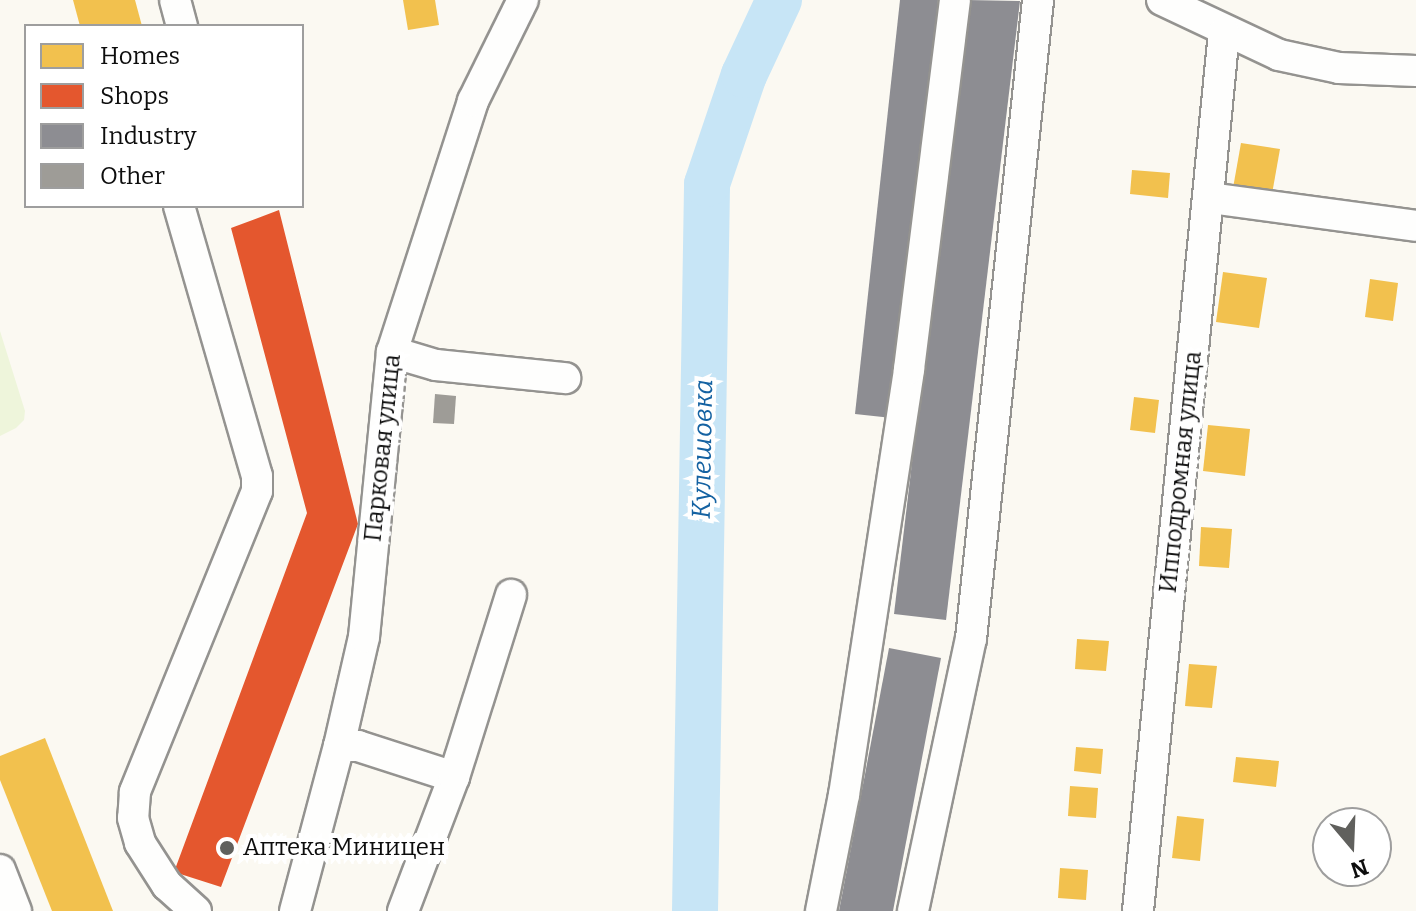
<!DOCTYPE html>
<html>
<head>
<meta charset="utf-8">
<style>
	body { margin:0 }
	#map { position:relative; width:1416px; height:911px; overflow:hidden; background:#fbf9f2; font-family:Bitter,serif }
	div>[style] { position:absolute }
	.pitch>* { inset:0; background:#eef5db }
	.homes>* { inset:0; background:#f2c14e }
	.shops>* { inset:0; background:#e4572e }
	.industry>* { inset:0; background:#8d8d92 }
	.river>* { height:46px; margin:-23px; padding:0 23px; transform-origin:23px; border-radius:23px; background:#c7e5f6 }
	.building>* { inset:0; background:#9e9c97 }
	.roads { filter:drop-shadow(2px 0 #949390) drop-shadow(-2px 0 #949390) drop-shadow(0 2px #949390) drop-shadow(0 -2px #949390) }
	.minor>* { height:30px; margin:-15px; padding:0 15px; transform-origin:15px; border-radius:15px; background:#fefefd }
	.dots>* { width:22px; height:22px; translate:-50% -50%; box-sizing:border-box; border:4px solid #fff; border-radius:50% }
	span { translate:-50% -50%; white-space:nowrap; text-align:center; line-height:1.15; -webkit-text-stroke:8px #fff; paint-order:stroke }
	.street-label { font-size:24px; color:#0d0d0d }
	.poi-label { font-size:24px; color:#0d0d0d }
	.left { translate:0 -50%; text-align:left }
	.water-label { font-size:26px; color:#1462a2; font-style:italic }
	.legend { position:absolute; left:24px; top:24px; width:280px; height:184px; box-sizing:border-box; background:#fff; border:2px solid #9e9e9e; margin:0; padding:10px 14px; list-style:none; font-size:24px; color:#0d0d0d }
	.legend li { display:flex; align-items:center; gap:16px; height:40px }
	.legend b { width:40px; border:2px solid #9e9e9e }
	.north { position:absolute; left:1312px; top:807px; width:80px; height:80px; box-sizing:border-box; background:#fff; border:2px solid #9e9e9e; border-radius:50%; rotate:161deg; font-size:22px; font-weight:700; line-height:32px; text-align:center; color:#0d0d0d }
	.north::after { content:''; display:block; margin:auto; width:28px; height:36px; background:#60605d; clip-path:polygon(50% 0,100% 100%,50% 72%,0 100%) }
</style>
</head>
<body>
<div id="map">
	<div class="pitch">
		<div style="clip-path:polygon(0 331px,25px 411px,24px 420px,16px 428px,0 436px)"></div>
	</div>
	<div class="homes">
		<div style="clip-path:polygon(73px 0,135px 0,142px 26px,80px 26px)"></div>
		<div style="clip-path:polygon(403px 0,435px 0,439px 25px,408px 30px)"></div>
		<div style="clip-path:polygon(1241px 143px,1280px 149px,1272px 194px,1233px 188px)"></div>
		<div style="clip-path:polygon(1132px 170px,1170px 173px,1168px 198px,1130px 194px)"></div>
		<div style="clip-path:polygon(1223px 272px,1267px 278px,1259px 328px,1216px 322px)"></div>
		<div style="clip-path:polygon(1370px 279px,1398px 283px,1393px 321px,1365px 317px)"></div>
		<div style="clip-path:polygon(1134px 397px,1159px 400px,1155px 433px,1130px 430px)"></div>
		<div style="clip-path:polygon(1208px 425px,1250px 429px,1245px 476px,1203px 471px)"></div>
		<div style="clip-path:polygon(1201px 527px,1232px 529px,1229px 568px,1199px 566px)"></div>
		<div style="clip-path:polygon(1077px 639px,1109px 641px,1106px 671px,1075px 669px)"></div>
		<div style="clip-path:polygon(1189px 664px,1217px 666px,1212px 708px,1185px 706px)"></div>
		<div style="clip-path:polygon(45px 738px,113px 911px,52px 911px,0 780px,0 756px)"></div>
		<div style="clip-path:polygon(1076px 747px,1103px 749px,1101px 774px,1074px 771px)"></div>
		<div style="clip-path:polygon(1236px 757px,1279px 761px,1276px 787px,1233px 782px)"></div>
		<div style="clip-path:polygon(1070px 786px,1098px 788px,1096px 818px,1068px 816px)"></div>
		<div style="clip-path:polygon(1177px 816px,1204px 819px,1200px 861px,1172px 858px)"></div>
		<div style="clip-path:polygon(1060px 868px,1088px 870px,1086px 900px,1058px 898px)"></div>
	</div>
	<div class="shops">
		<div style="clip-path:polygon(279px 210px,358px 524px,221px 887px,174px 872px,307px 513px,231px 228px)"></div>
	</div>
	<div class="industry">
		<div style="clip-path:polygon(900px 0,938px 0,892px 418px,855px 414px)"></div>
		<div style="clip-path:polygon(967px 0,1020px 1px,946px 620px,894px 614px)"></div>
		<div style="clip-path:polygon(889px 648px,941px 658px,893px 911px,839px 911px)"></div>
	</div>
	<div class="river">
		<div style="left:695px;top:911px;width:727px;rotate:-89.05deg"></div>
		<div style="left:707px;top:184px;width:115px;rotate:-71.3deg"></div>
		<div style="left:744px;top:75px;width:83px;rotate:-65deg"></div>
	</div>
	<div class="building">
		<div style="clip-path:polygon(435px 394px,456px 396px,454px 424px,433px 423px)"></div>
	</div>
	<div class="roads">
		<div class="minor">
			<div style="left:175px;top:0;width:27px;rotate:75deg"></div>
			<div style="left:1162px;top:0;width:129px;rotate:25.2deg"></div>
			<div style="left:1279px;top:55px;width:61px;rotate:12.2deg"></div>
			<div style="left:1339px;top:68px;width:77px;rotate:2.2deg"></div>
			<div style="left:1210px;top:198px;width:208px;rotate:7.7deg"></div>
			<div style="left:179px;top:206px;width:281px;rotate:73.9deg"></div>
			<div style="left:257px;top:476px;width:15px;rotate:90deg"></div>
			<div style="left:257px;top:491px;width:325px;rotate:112.1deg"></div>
			<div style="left:135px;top:792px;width:26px;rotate:94deg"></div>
			<div style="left:133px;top:818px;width:26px;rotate:74deg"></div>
			<div style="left:140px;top:843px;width:50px;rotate:57.3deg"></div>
			<div style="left:167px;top:885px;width:39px;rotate:42deg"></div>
			<div style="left:392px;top:352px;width:46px;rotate:16.5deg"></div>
			<div style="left:436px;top:365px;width:130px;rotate:5.8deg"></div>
			<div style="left:339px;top:746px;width:19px"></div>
			<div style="left:358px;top:746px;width:101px;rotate:17.9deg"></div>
			<div style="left:0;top:870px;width:44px;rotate:68.7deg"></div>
			<div style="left:295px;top:911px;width:171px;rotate:-75.1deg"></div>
			<div style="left:339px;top:746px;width:112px;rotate:-77.1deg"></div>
			<div style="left:364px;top:637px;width:286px;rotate:-84.4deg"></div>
			<div style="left:392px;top:352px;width:264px;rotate:-72.1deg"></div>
			<div style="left:473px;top:101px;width:113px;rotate:-63.7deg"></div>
			<div style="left:403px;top:911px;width:143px;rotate:-69.2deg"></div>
			<div style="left:454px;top:777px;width:191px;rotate:-72.6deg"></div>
			<div style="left:821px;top:911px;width:118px;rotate:-78.8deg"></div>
			<div style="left:844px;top:795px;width:431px;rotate:-81.3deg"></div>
			<div style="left:909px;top:369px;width:372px;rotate:-82.9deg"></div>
			<div style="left:913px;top:911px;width:278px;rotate:-78deg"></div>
			<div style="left:971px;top:639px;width:643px;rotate:-84.01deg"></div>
			<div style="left:1138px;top:911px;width:883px;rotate:-84.41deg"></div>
		</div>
	</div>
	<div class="dots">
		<div style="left:227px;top:848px;background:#60605d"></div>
	</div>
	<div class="street-label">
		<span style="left:383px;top:448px;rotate:-84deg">Парковая улица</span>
		<span style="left:1181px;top:472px;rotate:-84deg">Ипподромная улица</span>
	</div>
	<div class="poi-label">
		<span class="left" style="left:243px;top:848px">Аптека Миницен</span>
	</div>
	<div class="water-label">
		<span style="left:703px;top:449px;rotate:-89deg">Кулешовка</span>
	</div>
	<ul class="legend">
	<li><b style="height:22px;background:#f2c14e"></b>Homes</li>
	<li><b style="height:22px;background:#e4572e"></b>Shops</li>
	<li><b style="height:22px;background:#8d8d92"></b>Industry</li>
	<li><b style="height:22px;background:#9e9c97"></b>Other</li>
	</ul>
	<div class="north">N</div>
</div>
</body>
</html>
